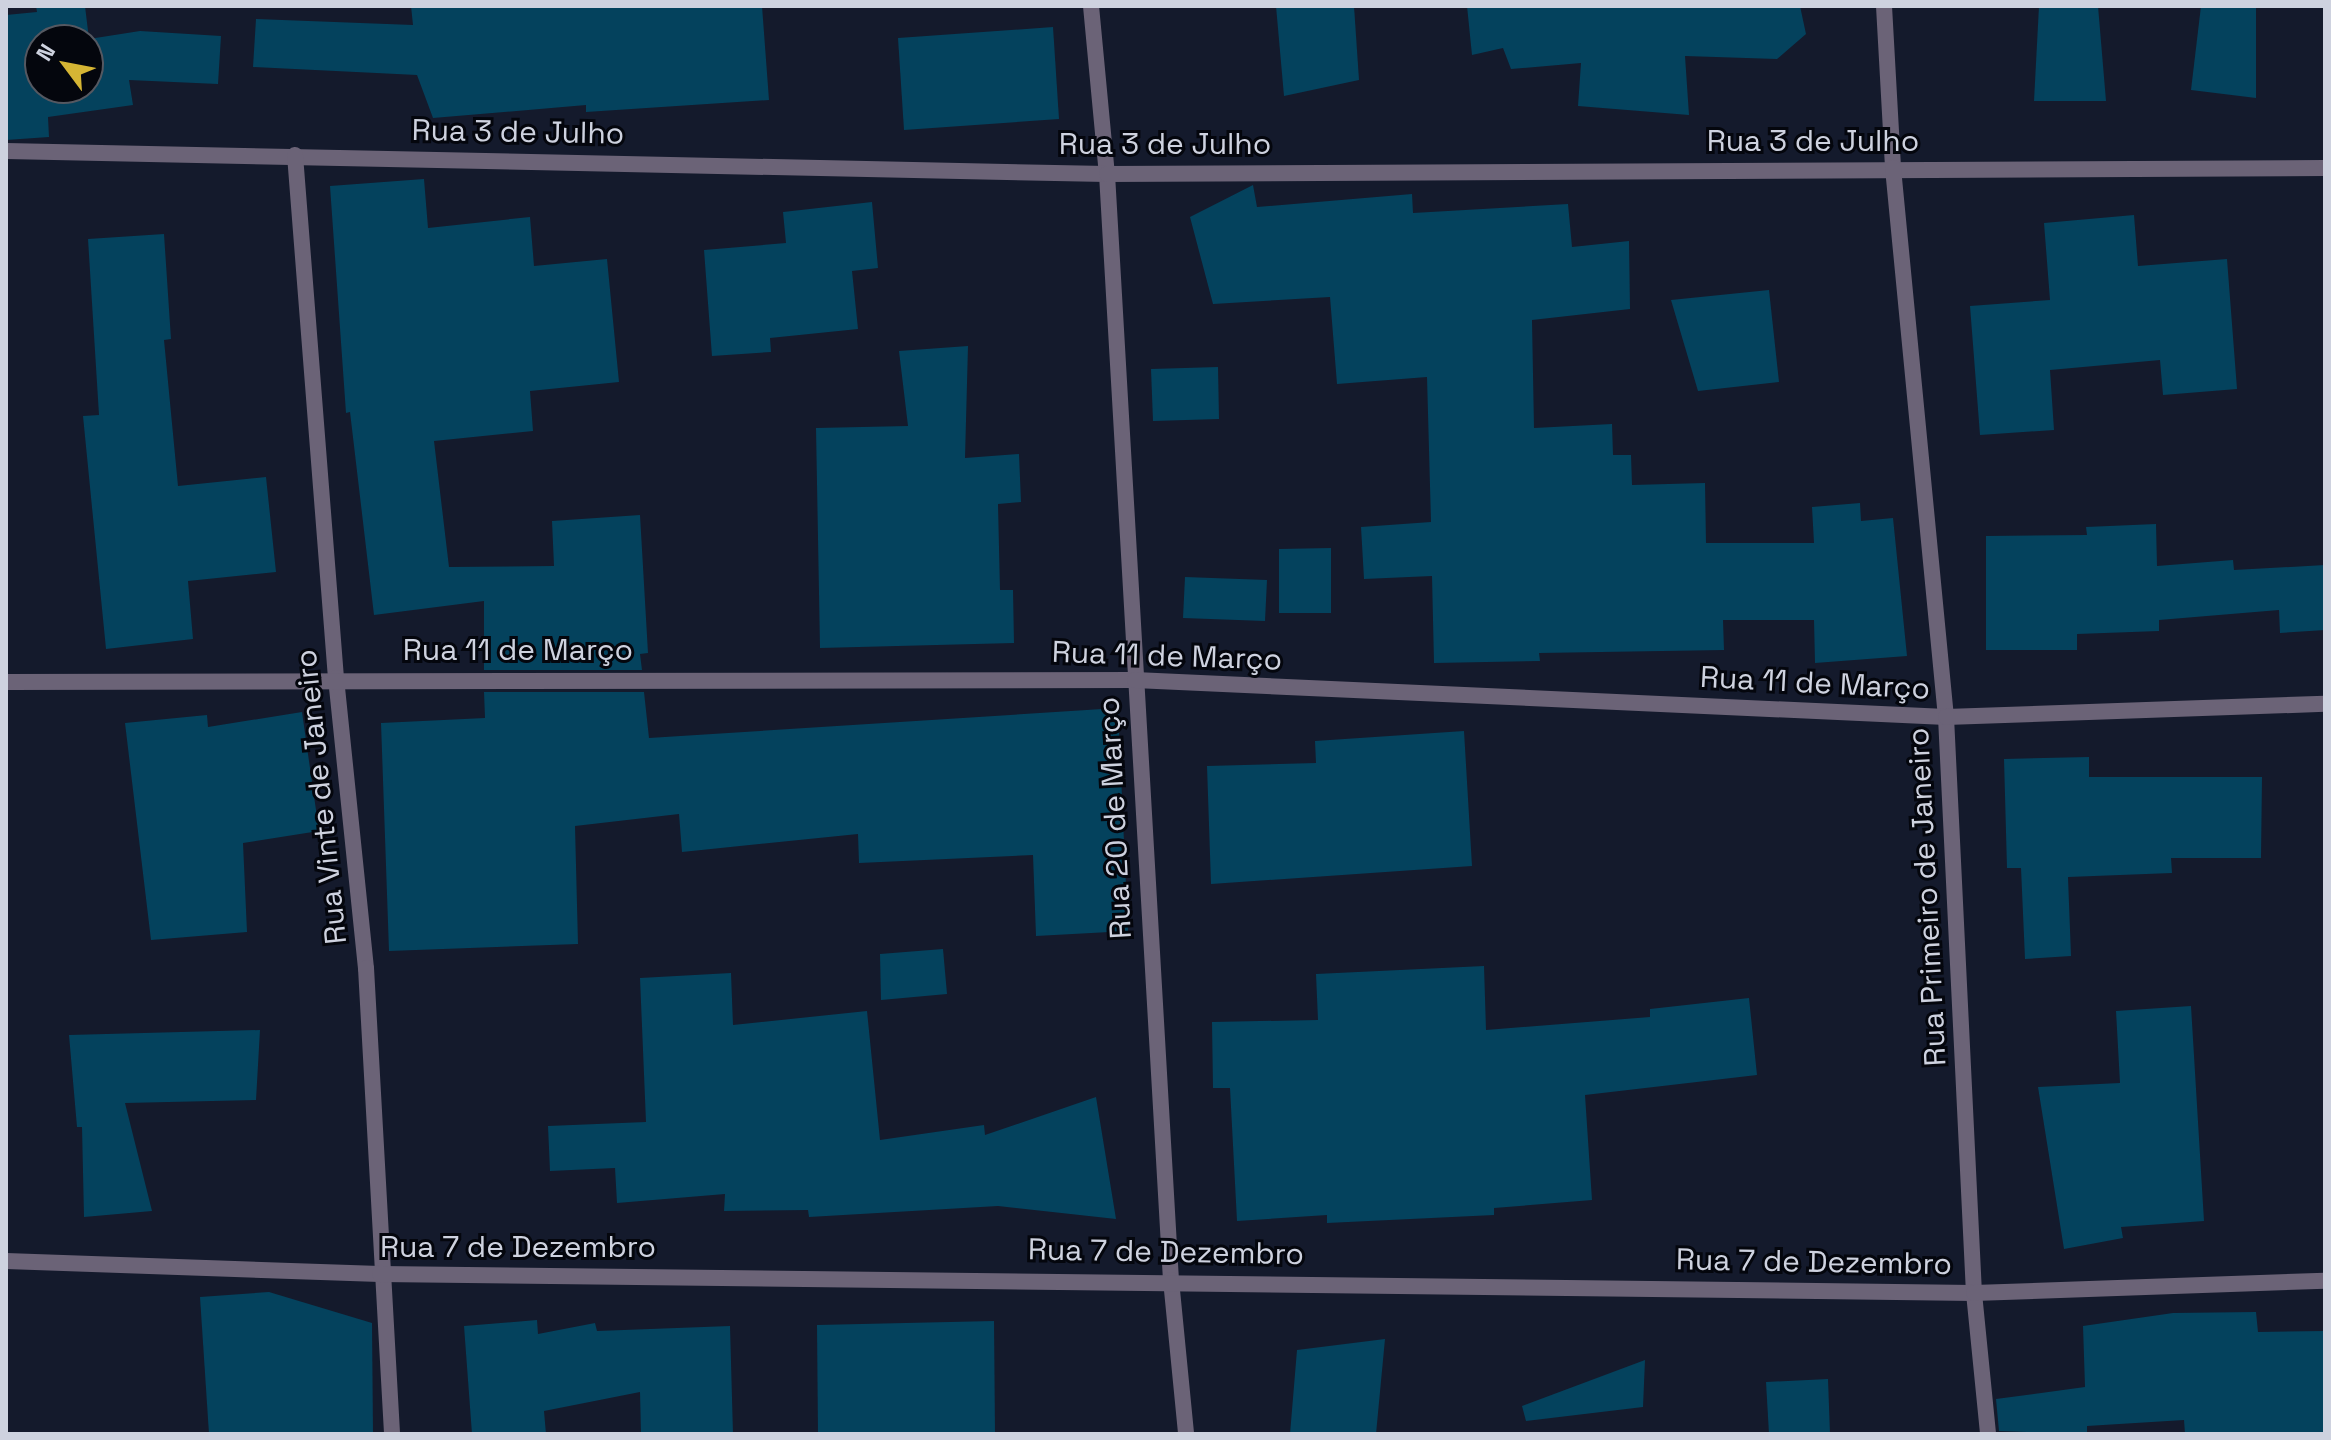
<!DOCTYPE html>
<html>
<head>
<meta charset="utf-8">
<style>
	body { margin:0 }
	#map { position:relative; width:2331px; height:1440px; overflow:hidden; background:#141a2c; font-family:"Space Grotesk",sans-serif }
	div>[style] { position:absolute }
	.building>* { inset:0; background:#04425d }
	.service>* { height:16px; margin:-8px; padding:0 8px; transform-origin:8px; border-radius:8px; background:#6b6377 }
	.minor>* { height:16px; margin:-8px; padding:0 8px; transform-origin:8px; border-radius:8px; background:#6b6377 }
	span { translate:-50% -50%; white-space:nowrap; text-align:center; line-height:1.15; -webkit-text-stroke:6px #04060d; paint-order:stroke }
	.street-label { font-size:30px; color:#ced2df }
	.frame { position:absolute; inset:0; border:8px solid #ced2df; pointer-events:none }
	.north { position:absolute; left:24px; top:24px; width:80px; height:80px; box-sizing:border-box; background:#04060d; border:2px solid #555861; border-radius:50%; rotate:302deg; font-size:22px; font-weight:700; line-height:32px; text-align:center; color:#ced2df }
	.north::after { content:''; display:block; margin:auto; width:28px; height:36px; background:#d5b534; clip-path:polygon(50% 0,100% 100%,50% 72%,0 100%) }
</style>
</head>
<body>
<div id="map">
	<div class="building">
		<div style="clip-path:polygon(evenodd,36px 6px,85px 6px,89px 39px,140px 31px,221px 36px,218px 84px,129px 80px,133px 105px,48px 117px,49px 137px,6px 140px,6px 15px,37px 12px,36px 6px,40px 40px,88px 40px,88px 88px,40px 88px,40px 40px)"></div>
		<div style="clip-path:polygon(411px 6px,762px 6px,769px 100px,586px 112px,586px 105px,433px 118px,417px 75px,253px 67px,256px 19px,413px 25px)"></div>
		<div style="clip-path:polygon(1276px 6px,1354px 6px,1359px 80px,1284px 96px)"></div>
		<div style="clip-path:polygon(1467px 6px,1800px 6px,1806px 34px,1777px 59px,1685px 56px,1689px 115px,1578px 106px,1581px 63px,1511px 69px,1503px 48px,1472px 55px)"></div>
		<div style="clip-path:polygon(2039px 6px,2098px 6px,2106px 101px,2034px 101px)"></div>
		<div style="clip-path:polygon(2201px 6px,2256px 6px,2256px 98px,2191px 90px)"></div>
		<div style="clip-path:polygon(1053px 27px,1059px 119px,904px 130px,898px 38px)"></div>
		<div style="clip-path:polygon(424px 179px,428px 228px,530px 217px,534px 266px,607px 259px,619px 382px,530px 391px,533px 431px,434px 441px,449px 567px,554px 566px,552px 521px,640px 515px,648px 653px,640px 654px,642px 670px,484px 670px,484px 601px,374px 615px,350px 412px,346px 413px,330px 186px)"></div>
		<div style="clip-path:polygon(1253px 185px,1257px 207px,1412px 194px,1413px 213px,1568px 204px,1572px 247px,1629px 241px,1630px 309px,1532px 320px,1534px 428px,1612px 424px,1613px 455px,1631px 455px,1632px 485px,1705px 483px,1706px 543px,1814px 543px,1812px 507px,1860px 503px,1861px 521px,1893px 518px,1907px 656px,1815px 663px,1814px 620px,1723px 620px,1724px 650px,1539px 653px,1540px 661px,1434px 663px,1432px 576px,1364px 579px,1361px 527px,1431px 522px,1427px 377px,1337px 384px,1330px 297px,1213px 304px,1190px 217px)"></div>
		<div style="clip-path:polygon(872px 202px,878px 268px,852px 271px,858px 329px,770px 338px,771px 352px,712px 356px,704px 250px,786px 243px,783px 212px)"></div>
		<div style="clip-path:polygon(2134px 215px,2138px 266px,2227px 259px,2237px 389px,2163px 395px,2160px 360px,2050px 370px,2054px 430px,1980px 435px,1970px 306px,2050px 300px,2044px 223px)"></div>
		<div style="clip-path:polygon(164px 234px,171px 339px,164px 340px,178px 486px,266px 477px,276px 572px,188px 581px,193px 639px,106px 649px,83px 416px,99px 415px,88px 239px)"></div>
		<div style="clip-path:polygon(1769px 290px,1779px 382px,1698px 391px,1671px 300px)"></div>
		<div style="clip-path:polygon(968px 346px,965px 458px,1019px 454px,1021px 502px,998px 504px,1000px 590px,1013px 590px,1014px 643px,820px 648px,816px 428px,908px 426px,899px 351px)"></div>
		<div style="clip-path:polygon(1218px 367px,1219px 419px,1153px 421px,1151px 369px)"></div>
		<div style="clip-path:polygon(2156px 524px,2157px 566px,2233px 560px,2234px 570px,2325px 565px,2325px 630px,2280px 633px,2279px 610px,2159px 620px,2159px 631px,2077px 634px,2077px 650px,1986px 650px,1986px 536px,2087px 535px,2086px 527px)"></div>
		<div style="clip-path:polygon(1331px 548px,1331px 613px,1279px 613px,1279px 549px)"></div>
		<div style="clip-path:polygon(1185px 577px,1267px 580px,1265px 621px,1183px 618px)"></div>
		<div style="clip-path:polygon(484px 692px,644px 692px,649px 738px,1118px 708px,1128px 931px,1036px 936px,1033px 855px,859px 863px,858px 834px,682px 852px,679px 814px,575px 826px,578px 944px,389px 951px,381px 723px,485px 718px)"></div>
		<div style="clip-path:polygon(302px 712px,319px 831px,243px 843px,247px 932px,151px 940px,125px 723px,207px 715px,208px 727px)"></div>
		<div style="clip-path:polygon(1464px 731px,1472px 866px,1211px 884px,1207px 766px,1316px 763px,1315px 741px)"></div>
		<div style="clip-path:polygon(2089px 757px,2089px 777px,2262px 777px,2261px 858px,2171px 858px,2172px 873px,2068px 877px,2071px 956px,2025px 959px,2021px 868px,2007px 868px,2004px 759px)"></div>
		<div style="clip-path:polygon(943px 949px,947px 994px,881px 1000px,880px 954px)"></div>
		<div style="clip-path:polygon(1484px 966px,1486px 1030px,1650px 1017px,1650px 1009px,1749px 998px,1757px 1075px,1585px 1095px,1592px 1200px,1494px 1208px,1494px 1215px,1327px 1223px,1327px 1215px,1237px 1221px,1230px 1088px,1213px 1088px,1212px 1022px,1318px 1020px,1316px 974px)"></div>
		<div style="clip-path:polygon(731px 973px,733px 1025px,867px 1011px,880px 1140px,984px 1125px,985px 1135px,1096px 1097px,1116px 1219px,998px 1206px,809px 1217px,808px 1210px,724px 1211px,725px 1194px,617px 1203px,615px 1168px,550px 1171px,548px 1126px,646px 1122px,640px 978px)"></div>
		<div style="clip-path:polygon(2191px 1006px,2204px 1221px,2121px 1227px,2123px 1238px,2064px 1249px,2038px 1087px,2120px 1083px,2116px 1011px)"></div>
		<div style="clip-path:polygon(260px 1030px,256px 1100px,125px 1103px,152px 1211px,84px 1217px,82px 1127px,77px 1127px,69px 1035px)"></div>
		<div style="clip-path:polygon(269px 1292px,372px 1323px,373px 1434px,209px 1434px,200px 1297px)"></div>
		<div style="clip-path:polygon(2256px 1312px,2258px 1332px,2325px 1331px,2325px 1434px,2185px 1434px,2184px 1420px,2087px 1426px,2087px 1434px,1999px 1431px,1996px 1399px,2085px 1387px,2083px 1326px,2173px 1313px)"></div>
		<div style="clip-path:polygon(537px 1320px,538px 1334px,595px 1323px,597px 1331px,730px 1326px,733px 1434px,641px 1434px,640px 1392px,544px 1411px,546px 1434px,472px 1434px,464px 1326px)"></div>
		<div style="clip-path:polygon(994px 1321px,995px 1434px,818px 1434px,817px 1325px)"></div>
		<div style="clip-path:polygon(1385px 1339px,1376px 1434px,1290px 1434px,1297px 1350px)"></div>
		<div style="clip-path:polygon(1645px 1360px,1643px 1407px,1526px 1421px,1522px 1406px)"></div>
		<div style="clip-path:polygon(1828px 1379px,1830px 1434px,1769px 1434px,1766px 1382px)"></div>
	</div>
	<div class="service">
		<div style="left:1884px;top:6px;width:162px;rotate:86.8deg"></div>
	</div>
	<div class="minor">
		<div style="left:1091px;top:6px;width:169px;rotate:84.6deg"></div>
		<div style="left:1107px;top:174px;width:1108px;rotate:86.69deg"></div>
		<div style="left:1171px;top:1280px;width:155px;rotate:84.4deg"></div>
		<div style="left:6px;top:151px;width:1101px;rotate:1.2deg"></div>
		<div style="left:1107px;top:174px;width:1218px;rotate:-0.28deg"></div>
		<div style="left:295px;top:155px;width:525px;rotate:85.52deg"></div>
		<div style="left:336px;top:678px;width:292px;rotate:84.1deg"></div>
		<div style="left:366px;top:968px;width:467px;rotate:86.8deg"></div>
		<div style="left:1893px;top:168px;width:552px;rotate:84.49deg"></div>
		<div style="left:1946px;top:717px;width:577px;rotate:87.22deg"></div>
		<div style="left:1974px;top:1293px;width:142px;rotate:84.3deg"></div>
		<div style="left:6px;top:682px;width:1129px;rotate:-0.1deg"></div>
		<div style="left:1135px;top:680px;width:812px;rotate:2.61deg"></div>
		<div style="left:1946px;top:717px;width:379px;rotate:-2deg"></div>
		<div style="left:6px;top:1261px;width:374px;rotate:2deg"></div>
		<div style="left:380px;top:1274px;width:1594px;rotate:0.68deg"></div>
		<div style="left:1974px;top:1293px;width:351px;rotate:-2deg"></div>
	</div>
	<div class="street-label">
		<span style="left:518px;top:132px;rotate:1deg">Rua 3 de Julho</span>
		<span style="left:1813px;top:141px">Rua 3 de Julho</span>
		<span style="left:1165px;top:144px">Rua 3 de Julho</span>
		<span style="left:518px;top:650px">Rua 11 de Março</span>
		<span style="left:1167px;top:656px;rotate:2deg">Rua 11 de Março</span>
		<span style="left:1815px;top:683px;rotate:3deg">Rua 11 de Março</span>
		<span style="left:321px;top:797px;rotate:-96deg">Rua Vinte de Janeiro</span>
		<span style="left:1115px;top:818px;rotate:-93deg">Rua 20 de Março</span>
		<span style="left:1927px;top:897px;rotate:-93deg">Rua Primeiro de Janeiro</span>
		<span style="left:518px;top:1247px">Rua 7 de Dezembro</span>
		<span style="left:1166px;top:1252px;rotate:1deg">Rua 7 de Dezembro</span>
		<span style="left:1814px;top:1262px;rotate:1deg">Rua 7 de Dezembro</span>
	</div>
	<div class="frame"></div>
	<div class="north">N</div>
</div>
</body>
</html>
